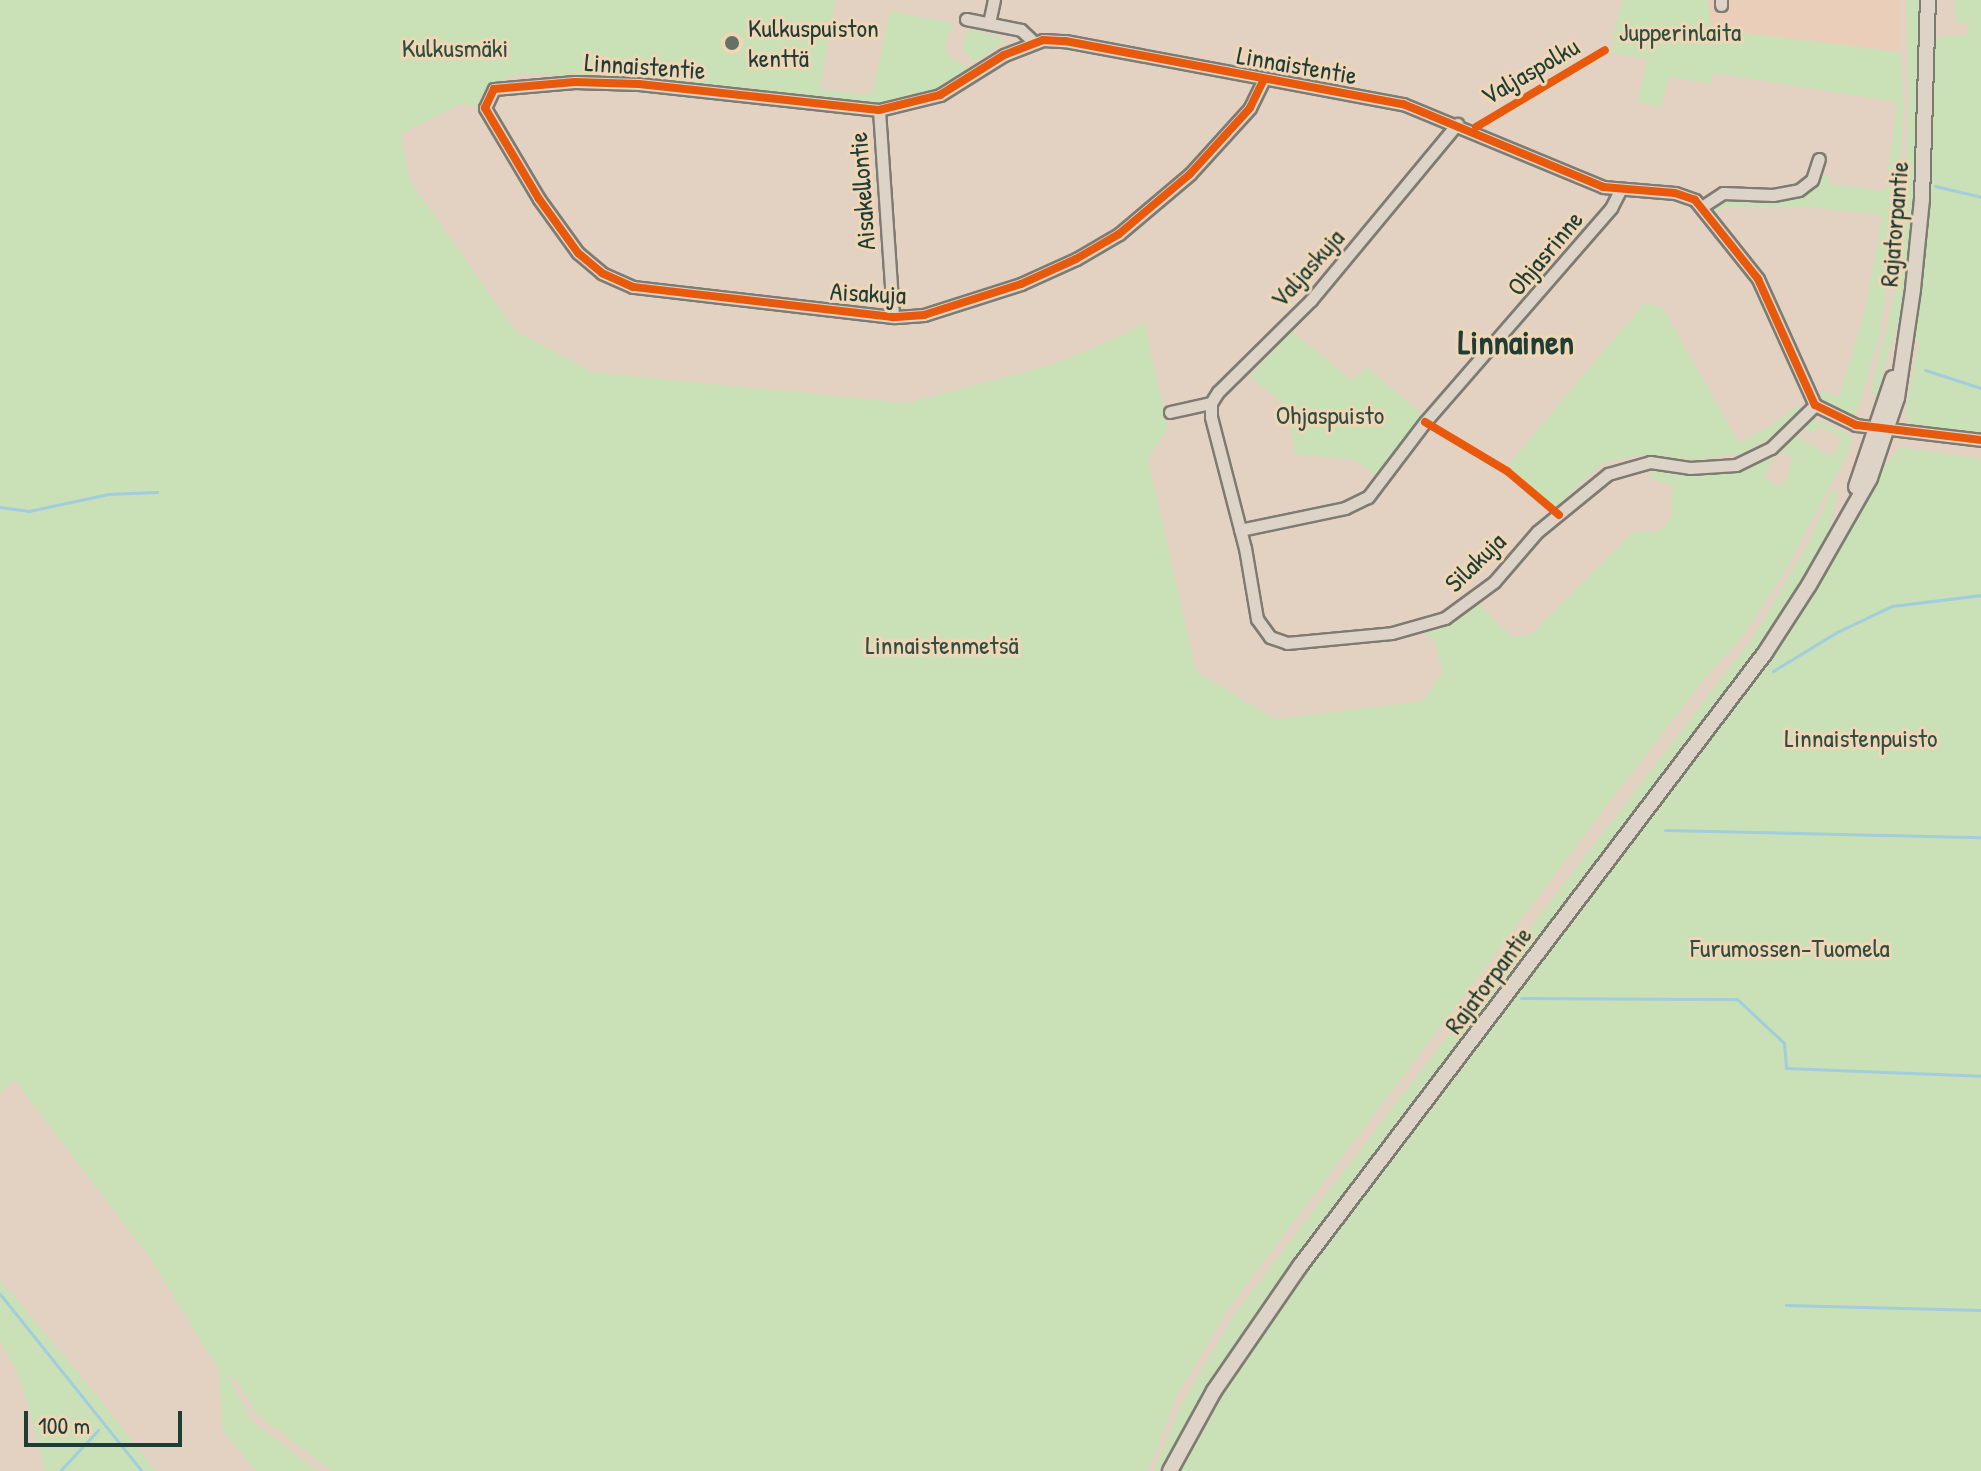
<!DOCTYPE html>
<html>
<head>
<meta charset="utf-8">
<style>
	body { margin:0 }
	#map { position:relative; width:1981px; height:1471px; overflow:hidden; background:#e3d2c2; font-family:"Patrick Hand",sans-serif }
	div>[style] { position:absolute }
	.built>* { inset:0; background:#ebceba }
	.green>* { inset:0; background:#cae0b6 }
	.stream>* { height:3px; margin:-1.5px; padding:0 1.5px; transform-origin:1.5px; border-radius:1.5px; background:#a1cddc }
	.roads { filter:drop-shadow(2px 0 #7d7b72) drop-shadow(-2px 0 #7d7b72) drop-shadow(0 2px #7d7b72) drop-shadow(0 -2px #7d7b72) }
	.minor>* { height:11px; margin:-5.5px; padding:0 5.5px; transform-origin:5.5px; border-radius:5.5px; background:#ddd3c7 }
	.major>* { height:14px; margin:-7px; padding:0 7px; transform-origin:7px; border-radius:7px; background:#ddd3c7 }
	.cycleway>* { height:8px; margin:-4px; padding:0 4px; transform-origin:4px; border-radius:4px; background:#e8590c }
	.dots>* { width:22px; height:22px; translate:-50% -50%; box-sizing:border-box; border:4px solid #eed6b6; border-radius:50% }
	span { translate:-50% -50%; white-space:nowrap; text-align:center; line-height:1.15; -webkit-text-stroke:6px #eed6b6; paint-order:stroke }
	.poi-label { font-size:26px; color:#1f3d34 }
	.left { translate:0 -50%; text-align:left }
	.park-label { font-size:26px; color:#2e4e40 }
	.street-label { font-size:26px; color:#1f3d34 }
	.district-label { font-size:34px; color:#1f3d34; font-weight:700 }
	.scale { position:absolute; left:24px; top:1411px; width:158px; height:36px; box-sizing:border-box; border:4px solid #1f3d34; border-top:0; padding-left:10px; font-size:24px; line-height:28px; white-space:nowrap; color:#1f3d34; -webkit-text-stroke:6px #eed6b6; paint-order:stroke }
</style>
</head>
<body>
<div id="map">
	<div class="built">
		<div style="clip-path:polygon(1708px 0,1900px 0,1901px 52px,1711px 29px)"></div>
	</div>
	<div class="green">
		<div style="clip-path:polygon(0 0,835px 0,820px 89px,867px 95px,873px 90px,890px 11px,954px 23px,946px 40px,946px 54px,972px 71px,943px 89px,879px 106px,617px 75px,522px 74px,489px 84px,476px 107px,462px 103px,401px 134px,410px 181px,516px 331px,592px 372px,907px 403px,1051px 365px,1123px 335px,1144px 322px,1168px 428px,1148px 459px,1196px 671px,1275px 719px,1423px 701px,1443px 672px,1434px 640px,1424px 634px,1425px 630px,1476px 601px,1511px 636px,1530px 635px,1633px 532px,1659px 531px,1671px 518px,1672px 485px,1651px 479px,1651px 469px,1710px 472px,1737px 468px,1767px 455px,1773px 457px,1764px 478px,1782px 487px,1793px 459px,1779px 451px,1780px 445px,1794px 435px,1832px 457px,1842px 438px,1819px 426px,1815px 432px,1808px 431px,1804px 425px,1811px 418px,1845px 432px,1852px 437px,1851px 447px,1783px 575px,1743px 636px,1709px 673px,1608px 804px,1228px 1309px,1176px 1398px,1148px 1471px,332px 1471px,256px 1414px,237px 1381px,228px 1375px,251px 1420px,318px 1471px,256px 1471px,223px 1431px,218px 1369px,152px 1261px,15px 1080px,0 1093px)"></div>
		<div style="clip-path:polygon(1623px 0,1708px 0,1712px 29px,1901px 52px,1904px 106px,1897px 220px,1879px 338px,1855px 417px,1830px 409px,1816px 397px,1822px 392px,1839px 397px,1865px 311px,1882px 215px,1809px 207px,1720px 207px,1719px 214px,1714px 213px,1714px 205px,1722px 196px,1805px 194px,1818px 185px,1821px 177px,1830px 176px,1829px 184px,1886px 191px,1897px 102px,1713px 73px,1711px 84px,1669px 77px,1661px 107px,1638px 102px,1647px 59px,1608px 52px,1614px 46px,1613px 35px)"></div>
		<div style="clip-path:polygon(1906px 0,1921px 0,1915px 223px,1908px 287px,1876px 397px,1871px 390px,1896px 289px,1905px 182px,1909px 102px)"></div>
		<div style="clip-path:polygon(1955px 0,1981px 0,1981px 433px,1908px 424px,1906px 408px,1919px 342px,1915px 340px,1929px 200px,1935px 41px,1940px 37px,1968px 35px,1968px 24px,1955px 23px)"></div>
		<div style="clip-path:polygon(972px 29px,1005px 39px,1004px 42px,977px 61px,972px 60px,962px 49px,965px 35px)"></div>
		<div style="clip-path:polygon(1644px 303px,1662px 307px,1739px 443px,1775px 423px,1798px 405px,1800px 409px,1768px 439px,1744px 453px,1693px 460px,1642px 454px,1603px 463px,1555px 507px,1508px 465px)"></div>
		<div style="clip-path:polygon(1291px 331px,1352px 380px,1366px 367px,1423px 414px,1375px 475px,1354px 459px,1296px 455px,1284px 404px,1250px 377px)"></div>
		<div style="clip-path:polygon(1900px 447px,1981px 459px,1981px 1471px,1179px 1471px,1240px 1362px,1277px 1307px,1794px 625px,1882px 469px)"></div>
		<div style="clip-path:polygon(1832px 490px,1837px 492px,1829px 536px,1785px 613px,1266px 1300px,1222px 1365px,1165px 1471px,1154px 1471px,1181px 1405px,1235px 1313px,1753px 637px,1808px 544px)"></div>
		<div style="clip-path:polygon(0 1280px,82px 1377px,156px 1471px,44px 1471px,31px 1414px,14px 1365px,0 1341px)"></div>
	</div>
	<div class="stream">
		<div style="left:1935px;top:186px;width:47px;rotate:13.4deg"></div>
		<div style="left:1925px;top:370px;width:59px;rotate:17.8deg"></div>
		<div style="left:0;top:507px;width:29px;rotate:8deg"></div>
		<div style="left:29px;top:511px;width:81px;rotate:-12.1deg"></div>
		<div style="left:108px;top:494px;width:49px;rotate:-2.3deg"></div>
		<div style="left:1773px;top:671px;width:75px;rotate:-31.4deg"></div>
		<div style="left:1837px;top:632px;width:61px;rotate:-25.3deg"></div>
		<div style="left:1892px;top:606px;width:90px;rotate:-7deg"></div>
		<div style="left:1665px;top:830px;width:316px;rotate:1.3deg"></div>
		<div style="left:1521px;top:998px;width:216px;rotate:0.3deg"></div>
		<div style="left:1737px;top:999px;width:64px;rotate:43.1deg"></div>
		<div style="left:1784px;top:1043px;width:25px;rotate:85deg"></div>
		<div style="left:1786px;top:1068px;width:195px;rotate:2.3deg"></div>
		<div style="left:0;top:1294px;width:227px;rotate:51.3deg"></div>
		<div style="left:1786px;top:1305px;width:195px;rotate:1.5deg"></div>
		<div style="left:60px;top:1471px;width:56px;rotate:-47.2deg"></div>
	</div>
	<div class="roads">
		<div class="minor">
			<div style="left:1721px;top:5px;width:5px;rotate:-90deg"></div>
			<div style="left:966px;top:19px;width:56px;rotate:11.3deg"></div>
			<div style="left:1021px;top:30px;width:16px;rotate:43deg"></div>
			<div style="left:989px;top:23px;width:24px;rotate:-78deg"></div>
			<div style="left:1264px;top:79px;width:32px;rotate:116deg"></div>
			<div style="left:1250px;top:108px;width:89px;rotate:132.3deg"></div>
			<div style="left:1190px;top:174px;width:93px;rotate:139.8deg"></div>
			<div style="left:1119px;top:234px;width:50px;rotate:149.8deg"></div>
			<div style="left:1076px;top:259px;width:60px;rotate:155.6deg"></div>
			<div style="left:1021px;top:284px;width:102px;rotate:162.3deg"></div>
			<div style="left:924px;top:315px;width:31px;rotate:176deg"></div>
			<div style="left:893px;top:317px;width:262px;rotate:-173.4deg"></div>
			<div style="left:633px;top:287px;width:34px;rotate:-156deg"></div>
			<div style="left:602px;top:273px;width:31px;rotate:-140deg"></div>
			<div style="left:578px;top:253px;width:67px;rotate:-125.8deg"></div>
			<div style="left:539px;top:199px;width:106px;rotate:-120.7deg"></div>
			<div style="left:485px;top:108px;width:21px;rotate:-65deg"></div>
			<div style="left:494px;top:89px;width:81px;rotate:-4.9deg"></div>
			<div style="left:575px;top:82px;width:64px;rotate:1.8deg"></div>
			<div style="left:639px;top:84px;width:241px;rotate:6.2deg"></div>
			<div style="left:879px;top:110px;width:63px;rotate:-13.8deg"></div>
			<div style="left:940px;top:95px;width:75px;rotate:-32deg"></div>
			<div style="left:1004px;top:55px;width:42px;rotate:-21deg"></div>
			<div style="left:1043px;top:40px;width:22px;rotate:3deg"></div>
			<div style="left:1065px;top:41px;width:344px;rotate:10.6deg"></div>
			<div style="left:1403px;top:104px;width:217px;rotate:22.5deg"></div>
			<div style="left:1603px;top:187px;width:72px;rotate:4.8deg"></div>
			<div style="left:1675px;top:193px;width:21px;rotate:19deg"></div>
			<div style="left:1695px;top:200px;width:101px;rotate:51.4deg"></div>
			<div style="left:1758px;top:279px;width:138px;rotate:65.7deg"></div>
			<div style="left:1815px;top:405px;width:46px;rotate:26deg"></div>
			<div style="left:1856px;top:425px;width:126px;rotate:6.8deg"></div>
			<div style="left:879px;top:110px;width:207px;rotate:86.1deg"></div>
			<div style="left:1703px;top:206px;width:24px;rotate:-33deg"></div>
			<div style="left:1723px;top:193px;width:50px;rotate:2.3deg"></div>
			<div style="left:1773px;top:195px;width:26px;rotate:-11deg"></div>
			<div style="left:1799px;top:190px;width:16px;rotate:-38deg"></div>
			<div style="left:1812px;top:180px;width:22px;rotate:-72deg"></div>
			<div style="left:1211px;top:403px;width:14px;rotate:90deg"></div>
			<div style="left:1211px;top:417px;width:135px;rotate:75.5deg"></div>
			<div style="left:1245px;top:548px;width:72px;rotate:80.4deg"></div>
			<div style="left:1257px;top:619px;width:22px;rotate:54deg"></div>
			<div style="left:1270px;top:637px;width:18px;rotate:19deg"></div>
			<div style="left:1287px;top:643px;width:105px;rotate:-5.4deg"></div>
			<div style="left:1392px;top:633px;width:55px;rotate:-15.8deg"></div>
			<div style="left:1445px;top:618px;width:61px;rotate:-36.3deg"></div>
			<div style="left:1494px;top:582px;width:66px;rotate:-49.3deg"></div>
			<div style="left:1537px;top:532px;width:92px;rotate:-39.2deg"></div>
			<div style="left:1608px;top:474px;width:44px;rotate:-15.9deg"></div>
			<div style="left:1650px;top:462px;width:40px;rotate:8.5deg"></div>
			<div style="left:1690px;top:468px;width:46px;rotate:-3.7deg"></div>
			<div style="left:1736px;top:465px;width:39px;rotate:-26deg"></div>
			<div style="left:1771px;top:448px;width:62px;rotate:-44.3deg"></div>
			<div style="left:1170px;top:412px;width:42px;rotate:-12.4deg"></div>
			<div style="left:1211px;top:403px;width:13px;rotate:-58deg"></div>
			<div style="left:1218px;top:392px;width:131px;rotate:-44.7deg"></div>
			<div style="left:1311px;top:300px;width:229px;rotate:-50.3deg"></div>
			<div style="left:1240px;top:530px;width:107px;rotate:-11.8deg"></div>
			<div style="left:1345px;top:508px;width:25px;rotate:-26deg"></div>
			<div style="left:1368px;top:497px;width:94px;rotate:-52.8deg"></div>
			<div style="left:1425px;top:422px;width:284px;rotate:-49deg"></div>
			<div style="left:1611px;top:208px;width:20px;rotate:-63deg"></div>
		</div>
		<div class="major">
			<div style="left:1856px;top:487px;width:115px;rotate:-71.3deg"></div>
			<div style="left:1170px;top:1471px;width:91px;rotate:-61.2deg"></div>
			<div style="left:1214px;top:1391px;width:152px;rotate:-55.5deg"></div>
			<div style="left:1300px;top:1266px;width:769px;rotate:-52.82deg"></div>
			<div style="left:1765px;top:653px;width:81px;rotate:-57.1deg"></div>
			<div style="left:1809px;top:585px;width:123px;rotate:-60.3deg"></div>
			<div style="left:1870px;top:478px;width:84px;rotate:-71.4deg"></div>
			<div style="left:1897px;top:398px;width:110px;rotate:-81.6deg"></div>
			<div style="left:1913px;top:289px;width:90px;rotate:-84.3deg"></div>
			<div style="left:1922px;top:199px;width:199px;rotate:-88.3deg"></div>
		</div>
	</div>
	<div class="cycleway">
		<div style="left:1264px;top:79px;width:32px;rotate:116deg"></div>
		<div style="left:1250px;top:108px;width:89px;rotate:132.3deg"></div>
		<div style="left:1190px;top:174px;width:93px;rotate:139.8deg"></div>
		<div style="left:1119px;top:234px;width:50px;rotate:149.8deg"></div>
		<div style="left:1076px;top:259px;width:60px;rotate:155.6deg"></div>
		<div style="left:1021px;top:284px;width:102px;rotate:162.3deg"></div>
		<div style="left:924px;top:315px;width:31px;rotate:176deg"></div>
		<div style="left:893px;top:317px;width:262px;rotate:-173.4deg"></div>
		<div style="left:633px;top:287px;width:34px;rotate:-156deg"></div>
		<div style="left:602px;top:273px;width:31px;rotate:-140deg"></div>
		<div style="left:578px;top:253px;width:67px;rotate:-125.8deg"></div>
		<div style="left:539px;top:199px;width:106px;rotate:-120.7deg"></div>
		<div style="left:485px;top:108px;width:21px;rotate:-65deg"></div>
		<div style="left:494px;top:89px;width:81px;rotate:-4.9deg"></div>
		<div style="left:575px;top:82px;width:64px;rotate:1.8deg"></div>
		<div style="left:639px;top:84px;width:241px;rotate:6.2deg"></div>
		<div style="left:879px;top:110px;width:63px;rotate:-13.8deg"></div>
		<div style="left:940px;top:95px;width:75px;rotate:-32deg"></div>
		<div style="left:1004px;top:55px;width:42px;rotate:-21deg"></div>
		<div style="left:1043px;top:40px;width:22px;rotate:3deg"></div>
		<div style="left:1065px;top:41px;width:344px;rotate:10.6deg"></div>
		<div style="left:1403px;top:104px;width:217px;rotate:22.5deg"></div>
		<div style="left:1603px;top:187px;width:72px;rotate:4.8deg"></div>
		<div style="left:1675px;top:193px;width:21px;rotate:19deg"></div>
		<div style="left:1695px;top:200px;width:101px;rotate:51.4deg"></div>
		<div style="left:1758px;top:279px;width:138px;rotate:65.7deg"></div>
		<div style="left:1815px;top:405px;width:46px;rotate:26deg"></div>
		<div style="left:1856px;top:425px;width:126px;rotate:6.8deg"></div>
		<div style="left:1476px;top:127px;width:150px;rotate:-30.8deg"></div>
		<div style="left:1425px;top:422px;width:96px;rotate:30.9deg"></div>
		<div style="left:1507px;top:471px;width:68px;rotate:40.2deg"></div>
	</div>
	<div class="dots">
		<div style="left:732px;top:43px;background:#647166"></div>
	</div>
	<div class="poi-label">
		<span class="left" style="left:748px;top:43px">Kulkuspuiston<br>kenttä</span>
	</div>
	<div class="park-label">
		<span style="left:1680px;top:32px">Jupperinlaita</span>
		<span style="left:455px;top:48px">Kulkusmäki</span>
		<span style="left:1330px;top:415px">Ohjaspuisto</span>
		<span style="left:942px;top:645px">Linnaistenmetsä</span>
		<span style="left:1861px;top:738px">Linnaistenpuisto</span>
		<span style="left:1790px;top:948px">Furumossen-Tuomela</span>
	</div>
	<div class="street-label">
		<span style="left:1297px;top:65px;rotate:10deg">Linnaistentie</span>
		<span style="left:645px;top:66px;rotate:4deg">Linnaistentie</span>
		<span style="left:1530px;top:71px;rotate:-30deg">Valjaspolku</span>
		<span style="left:862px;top:191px;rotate:-94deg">Aisakellontie</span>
		<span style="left:1894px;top:224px;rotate:-85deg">Rajatorpantie</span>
		<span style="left:1545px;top:253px;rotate:-50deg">Ohjasrinne</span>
		<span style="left:1307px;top:268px;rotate:-48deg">Valjaskuja</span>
		<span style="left:868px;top:293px;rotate:3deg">Aisakuja</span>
		<span style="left:1475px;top:562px;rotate:-44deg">Silakuja</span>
		<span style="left:1488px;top:980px;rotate:-53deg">Rajatorpantie</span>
	</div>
	<div class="district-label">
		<span style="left:1516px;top:343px">Linnainen</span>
	</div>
	<div class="scale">100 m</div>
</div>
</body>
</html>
